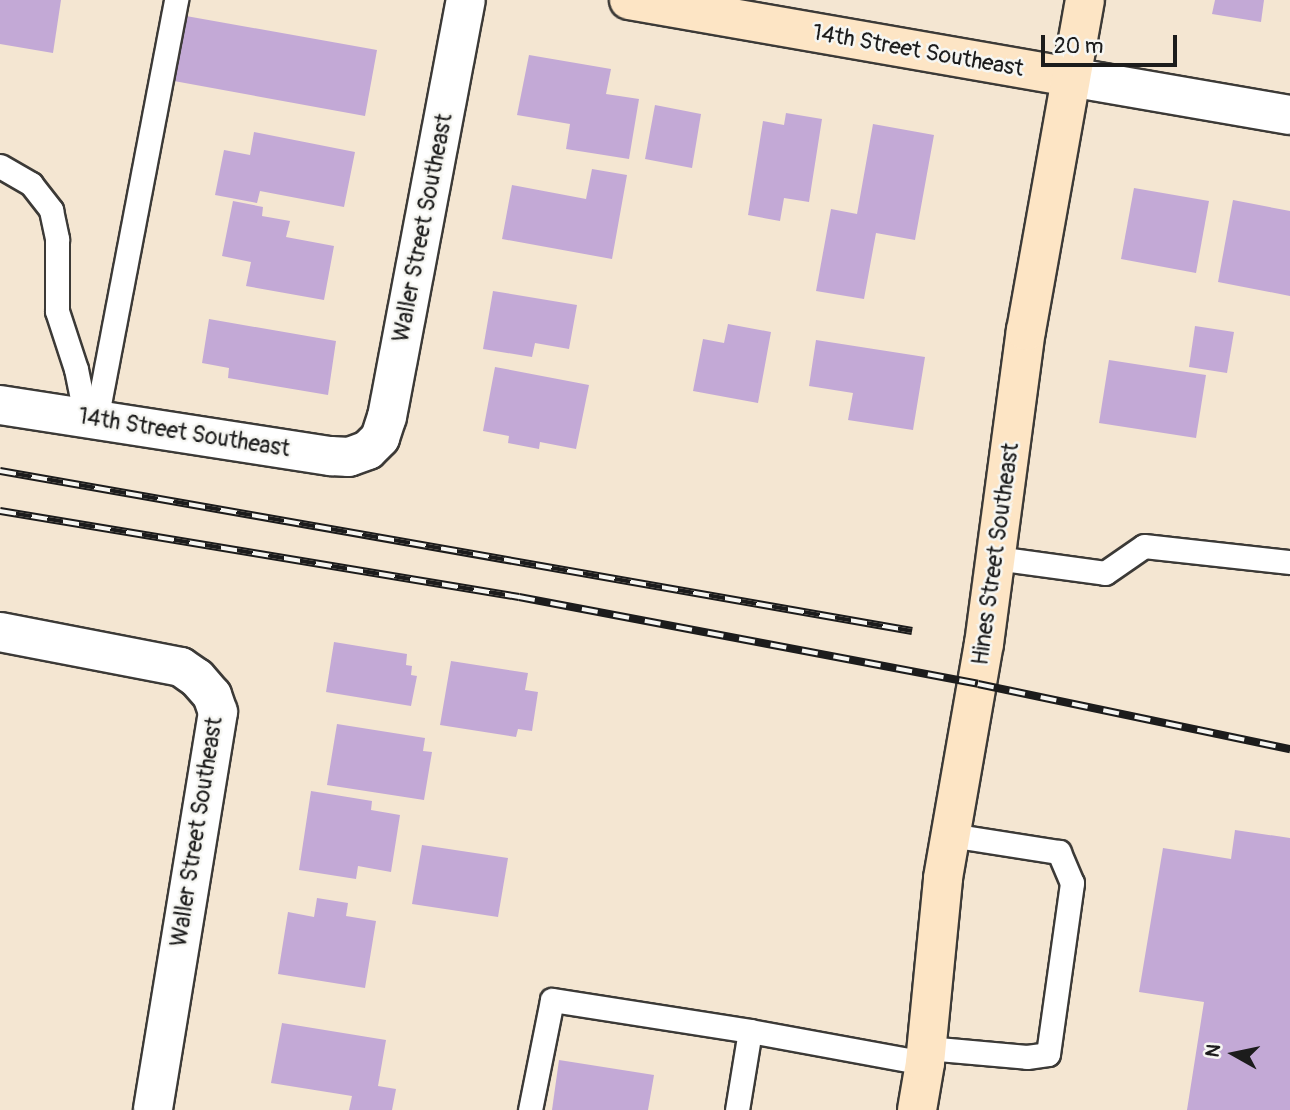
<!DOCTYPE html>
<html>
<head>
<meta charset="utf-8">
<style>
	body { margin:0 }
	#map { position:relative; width:1290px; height:1110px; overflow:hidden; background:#f4e6d2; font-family:Pangolin,sans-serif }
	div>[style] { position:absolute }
	.building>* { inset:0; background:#c3a9d6 }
	.roads { filter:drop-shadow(2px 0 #3c3a37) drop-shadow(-2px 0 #3c3a37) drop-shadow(0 2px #3c3a37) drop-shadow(0 -2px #3c3a37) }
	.lane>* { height:23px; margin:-11.5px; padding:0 11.5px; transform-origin:11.5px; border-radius:11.5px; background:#fff }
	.street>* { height:38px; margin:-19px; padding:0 19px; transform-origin:19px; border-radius:19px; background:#fff }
	.secondary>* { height:38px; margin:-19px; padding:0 19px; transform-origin:19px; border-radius:19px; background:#fde5c5 }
	.rail>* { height:8px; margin-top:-4px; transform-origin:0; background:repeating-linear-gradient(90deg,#f6f6f2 0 16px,#1c1c1c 0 32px); box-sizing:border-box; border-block:2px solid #1c1c1c }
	span { translate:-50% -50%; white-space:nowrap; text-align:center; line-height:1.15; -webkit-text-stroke:5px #f6f6f2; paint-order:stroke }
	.street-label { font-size:23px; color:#1c1c1c }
	.north { position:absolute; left:1199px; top:1019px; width:70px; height:70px; -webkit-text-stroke:5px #f6f6f2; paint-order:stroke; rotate:279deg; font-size:19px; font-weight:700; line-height:28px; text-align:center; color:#1c1c1c }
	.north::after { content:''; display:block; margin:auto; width:24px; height:32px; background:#1c1c1c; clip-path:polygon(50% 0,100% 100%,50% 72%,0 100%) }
	.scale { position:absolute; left:1041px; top:35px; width:136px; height:32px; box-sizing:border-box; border:4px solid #1c1c1c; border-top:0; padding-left:9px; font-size:21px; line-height:24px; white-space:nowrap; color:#1c1c1c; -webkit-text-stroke:5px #f6f6f2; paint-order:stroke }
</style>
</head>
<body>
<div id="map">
	<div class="building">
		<div style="clip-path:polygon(0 0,61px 0,53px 53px,0 44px)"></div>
		<div style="clip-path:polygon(1215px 0,1264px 0,1261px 22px,1212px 14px)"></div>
		<div style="clip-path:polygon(186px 16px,377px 50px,365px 116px,174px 81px)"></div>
		<div style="clip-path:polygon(529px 55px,611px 69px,606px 94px,639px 99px,629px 159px,566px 149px,570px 124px,517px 115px)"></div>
		<div style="clip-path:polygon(655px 105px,701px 114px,692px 168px,645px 159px)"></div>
		<div style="clip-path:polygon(786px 113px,822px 119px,809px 202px,784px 198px,780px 221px,748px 215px,763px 121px,784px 125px)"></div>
		<div style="clip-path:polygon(873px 124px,934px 135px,915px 240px,876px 233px,864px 299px,816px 291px,831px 209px,857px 214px)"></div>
		<div style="clip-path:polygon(254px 132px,355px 152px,344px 207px,260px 191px,257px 203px,215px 195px,224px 150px,250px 155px)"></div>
		<div style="clip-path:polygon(592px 169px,627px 175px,612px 259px,502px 239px,512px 185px,586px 199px)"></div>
		<div style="clip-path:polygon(1134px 188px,1209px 201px,1196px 273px,1121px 259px)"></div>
		<div style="clip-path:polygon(1233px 200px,1290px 211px,1290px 296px,1218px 282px)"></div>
		<div style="clip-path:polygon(233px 201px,263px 207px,262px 216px,290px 221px,286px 237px,334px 246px,324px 300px,246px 286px,251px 262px,222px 256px)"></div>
		<div style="clip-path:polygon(493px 291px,577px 305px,569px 349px,535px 343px,532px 357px,483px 349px)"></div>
		<div style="clip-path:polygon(209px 319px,336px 341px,328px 395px,228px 378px,229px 368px,202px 363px)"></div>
		<div style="clip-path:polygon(728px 324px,771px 332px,758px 403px,693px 391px,703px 339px,724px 343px)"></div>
		<div style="clip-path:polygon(1195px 326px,1234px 332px,1227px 373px,1189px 367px)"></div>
		<div style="clip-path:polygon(816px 340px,925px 357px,913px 430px,848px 420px,853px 393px,809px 386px)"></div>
		<div style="clip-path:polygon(1109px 360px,1206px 375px,1196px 438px,1099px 423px)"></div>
		<div style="clip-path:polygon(495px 367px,589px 385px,576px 449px,540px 442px,539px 449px,508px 443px,509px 436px,483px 431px)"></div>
		<div style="clip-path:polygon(334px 642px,407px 654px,406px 665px,412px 666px,411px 675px,417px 676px,411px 706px,326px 692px)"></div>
		<div style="clip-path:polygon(451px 661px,528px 673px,525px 690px,538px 692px,532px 731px,518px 729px,516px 737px,440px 725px)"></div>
		<div style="clip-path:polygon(337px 724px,425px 738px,423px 751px,432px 752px,424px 800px,327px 785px)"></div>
		<div style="clip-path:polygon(311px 791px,372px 801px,371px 810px,400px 815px,391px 872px,358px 866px,356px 879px,299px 870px)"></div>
		<div style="clip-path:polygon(1235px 830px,1290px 838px,1290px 1110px,1187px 1110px,1204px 1002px,1139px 992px,1163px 848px,1231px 859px)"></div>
		<div style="clip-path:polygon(422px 845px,508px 858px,498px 917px,412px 904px)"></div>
		<div style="clip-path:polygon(317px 898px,348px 903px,346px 916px,376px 921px,365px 988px,278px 974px,288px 912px,314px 917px)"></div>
		<div style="clip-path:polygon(282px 1023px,386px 1040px,378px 1086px,396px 1089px,392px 1110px,349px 1110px,352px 1096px,271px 1083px)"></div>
		<div style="clip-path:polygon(559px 1060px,654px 1075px,648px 1110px,552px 1110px)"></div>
	</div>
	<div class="roads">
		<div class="lane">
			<div style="left:0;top:166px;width:36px;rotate:30deg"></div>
			<div style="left:31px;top:184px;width:33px;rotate:52deg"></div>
			<div style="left:51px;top:210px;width:30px;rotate:78deg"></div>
			<div style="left:57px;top:239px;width:72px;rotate:90deg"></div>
			<div style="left:57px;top:311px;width:61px;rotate:71.9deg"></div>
			<div style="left:76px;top:369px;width:50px;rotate:78.5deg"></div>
			<div style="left:96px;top:420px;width:428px;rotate:-79.2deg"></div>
			<div style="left:996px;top:558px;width:110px;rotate:7.8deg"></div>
			<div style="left:1105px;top:573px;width:47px;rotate:-34.7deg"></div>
			<div style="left:1144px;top:546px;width:147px;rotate:6.3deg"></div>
			<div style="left:927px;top:1048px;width:100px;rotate:5.1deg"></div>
			<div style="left:1027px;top:1057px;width:21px;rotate:-8deg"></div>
			<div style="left:1048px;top:1054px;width:173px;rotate:-82deg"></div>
			<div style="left:1072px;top:883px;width:34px;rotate:-113deg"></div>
			<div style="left:1059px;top:852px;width:109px;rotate:-171.1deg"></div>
			<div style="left:530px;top:1110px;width:112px;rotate:-78.7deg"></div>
			<div style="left:552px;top:1000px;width:200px;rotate:8.9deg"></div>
			<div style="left:750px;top:1031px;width:178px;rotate:10.4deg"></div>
			<div style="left:737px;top:1110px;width:80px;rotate:-80.7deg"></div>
		</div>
		<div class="street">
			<div style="left:1070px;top:77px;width:223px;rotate:9.8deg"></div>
			<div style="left:0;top:405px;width:335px;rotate:8.8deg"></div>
			<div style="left:331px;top:456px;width:18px;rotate:3deg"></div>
			<div style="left:349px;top:457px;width:20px;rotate:-20deg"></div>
			<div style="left:368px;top:450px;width:17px;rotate:-45deg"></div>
			<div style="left:380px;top:438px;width:22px;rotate:-72deg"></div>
			<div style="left:387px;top:417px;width:424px;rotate:-79.3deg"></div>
			<div style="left:0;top:632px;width:184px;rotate:10.9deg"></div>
			<div style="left:181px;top:667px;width:19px;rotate:35deg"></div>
			<div style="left:197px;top:678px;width:23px;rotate:49deg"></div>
			<div style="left:212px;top:695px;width:18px;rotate:71deg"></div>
			<div style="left:218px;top:712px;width:403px;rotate:99.3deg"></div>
		</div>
		<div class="secondary">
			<div style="left:629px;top:0;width:448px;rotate:9.9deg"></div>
			<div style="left:917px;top:1110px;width:48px;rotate:-80.3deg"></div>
			<div style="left:925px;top:1063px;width:186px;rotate:-84.4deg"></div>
			<div style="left:943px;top:878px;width:238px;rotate:-80.1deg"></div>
			<div style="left:984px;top:644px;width:316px;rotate:-82.4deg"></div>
			<div style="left:1026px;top:331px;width:336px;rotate:-79.9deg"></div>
		</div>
	</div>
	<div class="rail">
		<div style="left:0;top:471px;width:926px;rotate:9.95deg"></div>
		<div style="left:0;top:511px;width:526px;rotate:9.41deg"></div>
		<div style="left:519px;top:597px;width:467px;rotate:10.7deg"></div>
		<div style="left:978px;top:684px;width:319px;rotate:11.8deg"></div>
	</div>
	<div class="street-label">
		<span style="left:918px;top:51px;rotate:10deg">14th Street Southeast</span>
		<span style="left:423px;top:228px;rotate:-79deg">Waller Street Southeast</span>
		<span style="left:184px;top:433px;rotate:9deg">14th Street Southeast</span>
		<span style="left:996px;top:554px;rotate:-82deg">Hines Street Southeast</span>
		<span style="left:197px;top:832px;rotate:-81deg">Waller Street Southeast</span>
	</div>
	<div class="north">N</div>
	<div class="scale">20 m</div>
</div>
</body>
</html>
